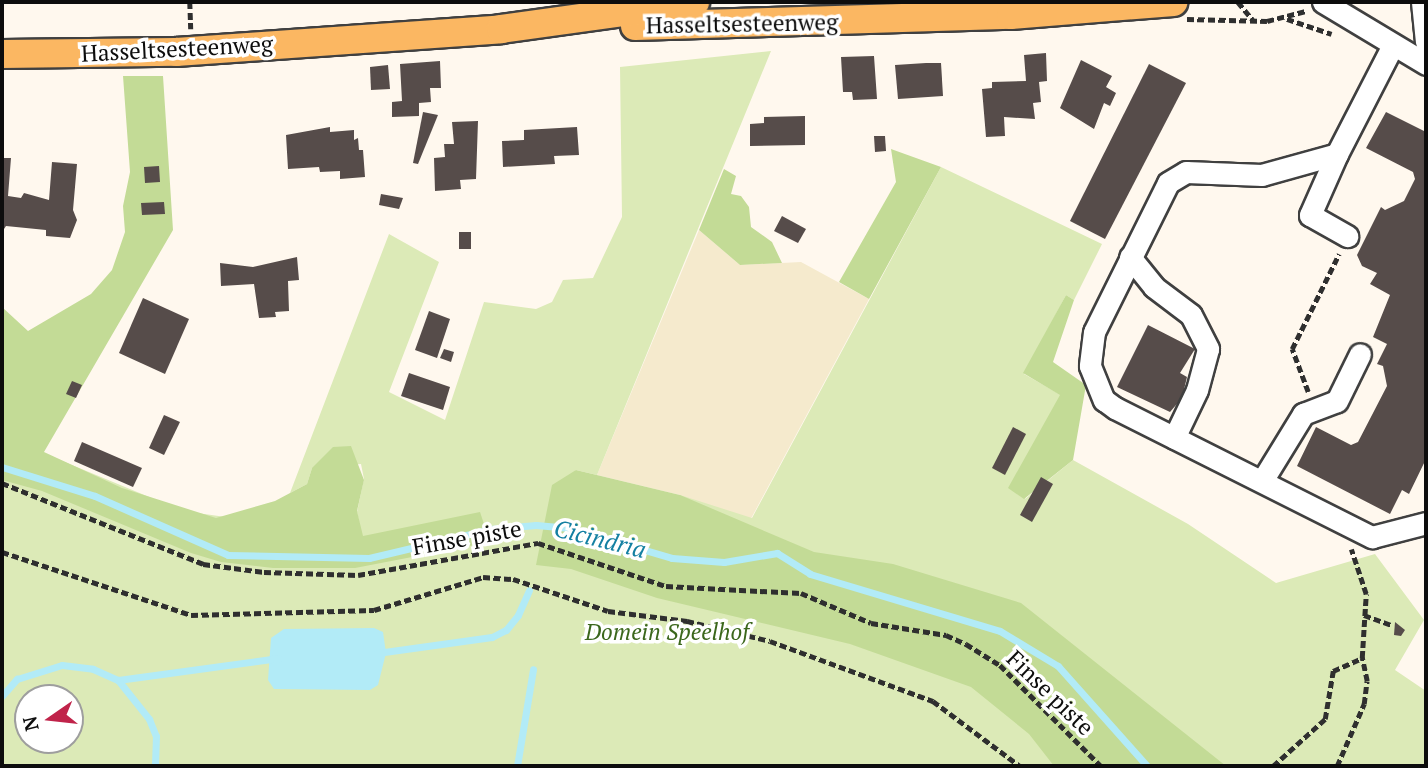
<!DOCTYPE html>
<html>
<head>
<meta charset="utf-8">
<style>
	body { margin:0 }
	#map { position:relative; width:1428px; height:768px; overflow:hidden; background:#fff8ee; font-family:"PT Serif",serif }
	div>[style] { position:absolute }
	.farmland>* { inset:0; background:#f5eacd }
	.green>* { inset:0; background:#dceab7 }
	.forest>* { inset:0; background:#c3db96 }
	.water>* { inset:0; background:#b2ebf7 }
	.stream>* { height:7px; margin:-3.5px; padding:0 3.5px; transform-origin:3.5px; border-radius:3.5px; background:#b2ebf7 }
	.building>* { inset:0; background:#564c4a }
	.path>* { height:4.5px; margin-top:-2.25px; transform-origin:0; background:repeating-linear-gradient(90deg,#2f2f2f 0 7px,transparent 0 10.5px) }
	.roads { filter:drop-shadow(2px 0 #404040) drop-shadow(-2px 0 #404040) drop-shadow(0 2px #404040) drop-shadow(0 -2px #404040) }
	.minor>* { height:21px; margin:-10.5px; padding:0 10.5px; transform-origin:10.5px; border-radius:10.5px; background:#fff }
	.major>* { height:28px; margin:-14px; padding:0 14px; transform-origin:14px; border-radius:14px; background:#fbb762 }
	span { translate:-50% -50%; white-space:nowrap; text-align:center; line-height:1.15; -webkit-text-stroke:7px #fff; paint-order:stroke }
	.street-label { font-size:23px; color:#0d0d0d }
	.park-label { font-size:23px; color:#3b671c; font-style:italic }
	.water-label { font-size:24px; color:#1480a2; font-style:italic }
	.frame { position:absolute; inset:0; border:4px solid #0d0d0d; pointer-events:none }
	.north { position:absolute; left:14px; top:684px; width:70px; height:70px; box-sizing:border-box; background:#fff; border:2px solid #9e9e9e; border-radius:50%; rotate:256deg; font-size:19px; font-weight:700; line-height:28px; text-align:center; color:#0d0d0d }
	.north::after { content:''; display:block; margin:auto; width:24px; height:32px; background:#c0234a; clip-path:polygon(50% 0,100% 100%,50% 72%,0 100%) }
</style>
</head>
<body>
<div id="map">
	<div class="farmland">
		<div style="clip-path:polygon(699px 230px,740px 265px,801px 262px,869px 299px,747px 526px,680px 495px,597px 475px)"></div>
	</div>
	<div class="green">
		<div style="clip-path:polygon(evenodd,771px 51px,597px 475px,576px 470px,547px 512px,680px 495px,752px 518px,941px 167px,1102px 244px,1074px 300px,1066px 295px,1024px 374px,1061px 395px,1025px 499px,1073px 460px,1188px 524px,1276px 583px,1375px 554px,1424px 620px,1395px 670px,1426px 691px,1426px 766px,2px 766px,2px 436px,183px 511px,362px 536px,357px 512px,364px 479px,361px 464px,312px 468px,307px 484px,290px 493px,389px 234px,439px 262px,389px 392px,445px 420px,484px 302px,536px 309px,552px 302px,563px 280px,593px 278px,622px 217px,620px 67px,771px 51px,28px 698px,70px 698px,70px 740px,28px 740px,28px 698px)"></div>
	</div>
	<div class="forest">
		<div style="clip-path:polygon(123px 76px,163px 76px,173px 230px,44px 452px,122px 488px,216px 518px,275px 501px,307px 484px,312px 468px,333px 447px,351px 446px,364px 480px,357px 511px,363px 536px,480px 512px,490px 542px,355px 568px,273px 568px,221px 562px,191px 553px,42px 491px,2px 480px,2px 307px,28px 331px,91px 294px,112px 270px,125px 232px,123px 206px,130px 172px)"></div>
		<div style="clip-path:polygon(891px 149px,941px 167px,869px 299px,839px 282px,896px 182px)"></div>
		<div style="clip-path:polygon(724px 169px,736px 176px,731px 194px,741px 196px,749px 207px,751px 227px,772px 242px,782px 263px,740px 265px,699px 230px)"></div>
		<div style="clip-path:polygon(1066px 295px,1074px 300px,1053px 362px,1086px 385px,1073px 460px,1024px 499px,1008px 488px,1060px 395px,1023px 373px)"></div>
		<div style="clip-path:polygon(576px 470px,680px 495px,814px 552px,893px 564px,1021px 603px,1226px 766px,1054px 766px,1029px 734px,971px 687px,850px 644px,657px 598px,571px 569px,536px 565px,552px 485px)"></div>
	</div>
	<div class="water">
		<div style="clip-path:polygon(374px 628px,383px 632px,386px 653px,378px 685px,370px 690px,274px 689px,268px 680px,271px 638px,284px 629px)"></div>
	</div>
	<div class="stream">
		<div style="left:2px;top:467px;width:97px;rotate:17.3deg"></div>
		<div style="left:95px;top:496px;width:145px;rotate:23.9deg"></div>
		<div style="left:228px;top:555px;width:141px;rotate:1.2deg"></div>
		<div style="left:369px;top:558px;width:125px;rotate:-13.4deg"></div>
		<div style="left:491px;top:529px;width:45px;rotate:-5.1deg"></div>
		<div style="left:536px;top:525px;width:34px;rotate:5deg"></div>
		<div style="left:570px;top:528px;width:106px;rotate:16.4deg"></div>
		<div style="left:672px;top:558px;width:52px;rotate:4.4deg"></div>
		<div style="left:724px;top:562px;width:54px;rotate:-9.6deg"></div>
		<div style="left:777px;top:553px;width:39px;rotate:32deg"></div>
		<div style="left:810px;top:574px;width:198px;rotate:16.7deg"></div>
		<div style="left:1000px;top:631px;width:68px;rotate:31.1deg"></div>
		<div style="left:1058px;top:666px;width:134px;rotate:48.3deg"></div>
		<div style="left:377px;top:653px;width:116px;rotate:-7.9deg"></div>
		<div style="left:492px;top:637px;width:16px;rotate:-27deg"></div>
		<div style="left:506px;top:630px;width:19px;rotate:-51deg"></div>
		<div style="left:518px;top:615px;width:27px;rotate:-66deg"></div>
		<div style="left:118px;top:680px;width:162px;rotate:-7.8deg"></div>
		<div style="left:2px;top:696px;width:23px;rotate:-49deg"></div>
		<div style="left:17px;top:679px;width:47px;rotate:-17.3deg"></div>
		<div style="left:62px;top:665px;width:31px;rotate:7deg"></div>
		<div style="left:93px;top:669px;width:27px;rotate:24deg"></div>
		<div style="left:118px;top:680px;width:50px;rotate:51.5deg"></div>
		<div style="left:149px;top:719px;width:18px;rotate:68deg"></div>
		<div style="left:156px;top:736px;width:30px;rotate:92deg"></div>
		<div style="left:517px;top:766px;width:98px;rotate:-80.6deg"></div>
	</div>
	<div class="building">
		<div style="clip-path:polygon(1046px 53px,1047px 81px,1039px 82px,1041px 102px,1033px 103px,1035px 119px,1004px 117px,1005px 136px,986px 137px,982px 89px,992px 88px,992px 82px,1026px 81px,1024px 55px)"></div>
		<div style="clip-path:polygon(874px 56px,877px 99px,853px 100px,852px 92px,843px 92px,841px 57px)"></div>
		<div style="clip-path:polygon(1081px 60px,1112px 76px,1106px 87px,1116px 93px,1110px 106px,1104px 103px,1094px 129px,1060px 108px)"></div>
		<div style="clip-path:polygon(440px 61px,441px 88px,430px 88px,431px 102px,419px 103px,419px 116px,392px 117px,392px 102px,402px 101px,400px 64px)"></div>
		<div style="clip-path:polygon(926px 63px,941px 63px,943px 96px,898px 99px,895px 65px)"></div>
		<div style="clip-path:polygon(1149px 64px,1186px 83px,1105px 239px,1070px 221px)"></div>
		<div style="clip-path:polygon(388px 65px,390px 89px,371px 90px,370px 67px)"></div>
		<div style="clip-path:polygon(423px 112px,438px 115px,418px 164px,413px 163px)"></div>
		<div style="clip-path:polygon(1386px 112px,1426px 132px,1426px 459px,1409px 494px,1402px 490px,1390px 514px,1297px 466px,1316px 427px,1351px 445px,1358px 442px,1387px 386px,1383px 366px,1377px 364px,1387px 344px,1373px 337px,1390px 295px,1370px 284px,1377px 273px,1362px 266px,1357px 255px,1381px 207px,1385px 210px,1404px 201px,1415px 179px,1413px 172px,1366px 148px)"></div>
		<div style="clip-path:polygon(805px 116px,805px 145px,750px 146px,750px 124px,764px 123px,764px 117px)"></div>
		<div style="clip-path:polygon(478px 121px,476px 179px,460px 180px,461px 189px,435px 191px,434px 158px,445px 157px,444px 144px,454px 144px,452px 122px)"></div>
		<div style="clip-path:polygon(330px 127px,330px 132px,354px 130px,354px 140px,358px 138px,359px 150px,363px 150px,365px 177px,340px 179px,340px 171px,320px 172px,319px 167px,288px 169px,286px 135px)"></div>
		<div style="clip-path:polygon(577px 127px,579px 155px,554px 156px,555px 164px,503px 167px,502px 141px,524px 140px,524px 130px)"></div>
		<div style="clip-path:polygon(874px 136px,885px 136px,886px 151px,875px 152px)"></div>
		<div style="clip-path:polygon(2px 158px,11px 158px,8px 196px,21px 198px,24px 193px,49px 200px,52px 162px,77px 164px,73px 210px,77px 220px,70px 238px,46px 236px,46px 230px,6px 226px,2px 232px)"></div>
		<div style="clip-path:polygon(159px 166px,160px 182px,145px 183px,144px 167px)"></div>
		<div style="clip-path:polygon(381px 194px,403px 198px,399px 209px,379px 205px)"></div>
		<div style="clip-path:polygon(164px 202px,165px 214px,142px 215px,141px 203px)"></div>
		<div style="clip-path:polygon(782px 216px,806px 229px,798px 243px,774px 231px)"></div>
		<div style="clip-path:polygon(459px 232px,471px 232px,471px 249px,459px 249px)"></div>
		<div style="clip-path:polygon(297px 257px,299px 280px,288px 281px,289px 311px,275px 312px,276px 317px,259px 318px,254px 284px,221px 286px,220px 263px,253px 267px)"></div>
		<div style="clip-path:polygon(143px 298px,189px 319px,165px 374px,119px 353px)"></div>
		<div style="clip-path:polygon(429px 311px,450px 319px,437px 358px,415px 350px)"></div>
		<div style="clip-path:polygon(1148px 325px,1195px 349px,1180px 373px,1187px 377px,1182px 398px,1170px 412px,1117px 387px)"></div>
		<div style="clip-path:polygon(444px 349px,454px 352px,451px 362px,440px 358px)"></div>
		<div style="clip-path:polygon(409px 373px,450px 387px,443px 410px,401px 396px)"></div>
		<div style="clip-path:polygon(72px 381px,82px 385px,76px 398px,66px 394px)"></div>
		<div style="clip-path:polygon(164px 415px,180px 422px,164px 455px,149px 448px)"></div>
		<div style="clip-path:polygon(1013px 427px,1026px 434px,1005px 475px,992px 468px)"></div>
		<div style="clip-path:polygon(82px 442px,142px 468px,133px 487px,74px 461px)"></div>
		<div style="clip-path:polygon(1041px 477px,1053px 484px,1032px 522px,1020px 515px)"></div>
		<div style="clip-path:polygon(1395px 622px,1405px 630px,1401px 636px,1394px 635px)"></div>
	</div>
	<div class="path">
		<div style="left:190px;top:2px;width:27px;rotate:88deg"></div>
		<div style="left:1238px;top:2px;width:23px;rotate:50deg"></div>
		<div style="left:1187px;top:19px;width:80px;rotate:1.4deg"></div>
		<div style="left:1267px;top:21px;width:40px;rotate:-14.4deg"></div>
		<div style="left:1287px;top:19px;width:47px;rotate:18.4deg"></div>
		<div style="left:1308px;top:392px;width:46px;rotate:-110.4deg"></div>
		<div style="left:1292px;top:349px;width:106px;rotate:-63.7deg"></div>
		<div style="left:2px;top:483px;width:217px;rotate:21.9deg"></div>
		<div style="left:203px;top:564px;width:62px;rotate:7.5deg"></div>
		<div style="left:264px;top:572px;width:94px;rotate:1.8deg"></div>
		<div style="left:358px;top:575px;width:183px;rotate:-10.1deg"></div>
		<div style="left:538px;top:543px;width:135px;rotate:18.6deg"></div>
		<div style="left:666px;top:586px;width:135px;rotate:3deg"></div>
		<div style="left:801px;top:593px;width:76px;rotate:23.2deg"></div>
		<div style="left:871px;top:623px;width:76px;rotate:9.1deg"></div>
		<div style="left:946px;top:635px;width:22px;rotate:24deg"></div>
		<div style="left:966px;top:644px;width:40px;rotate:32deg"></div>
		<div style="left:1000px;top:665px;width:143px;rotate:45deg"></div>
		<div style="left:2px;top:552px;width:199px;rotate:18.4deg"></div>
		<div style="left:191px;top:615px;width:183px;rotate:-1.6deg"></div>
		<div style="left:374px;top:610px;width:114px;rotate:-16.8deg"></div>
		<div style="left:483px;top:577px;width:30px;rotate:4deg"></div>
		<div style="left:513px;top:579px;width:100px;rotate:18.6deg"></div>
		<div style="left:608px;top:611px;width:80px;rotate:7.2deg"></div>
		<div style="left:687px;top:621px;width:85px;rotate:13.5deg"></div>
		<div style="left:770px;top:641px;width:174px;rotate:20.2deg"></div>
		<div style="left:933px;top:701px;width:109px;rotate:36.8deg"></div>
		<div style="left:1364px;top:615px;width:30px;rotate:20deg"></div>
		<div style="left:1273px;top:766px;width:70px;rotate:-42.1deg"></div>
		<div style="left:1325px;top:719px;width:49px;rotate:-80.5deg"></div>
		<div style="left:1333px;top:671px;width:32px;rotate:-24deg"></div>
		<div style="left:1362px;top:658px;width:64px;rotate:-86.4deg"></div>
		<div style="left:1366px;top:594px;width:47px;rotate:-108.4deg"></div>
		<div style="left:1337px;top:766px;width:68px;rotate:-66.5deg"></div>
		<div style="left:1364px;top:704px;width:23px;rotate:-83deg"></div>
		<div style="left:1367px;top:681px;width:24px;rotate:-102deg"></div>
	</div>
	<div class="roads">
		<div class="minor">
			<div style="left:1323px;top:2px;width:120px;rotate:31deg"></div>
			<div style="left:1422px;top:2px;width:40px;rotate:84.3deg"></div>
			<div style="left:1393px;top:45px;width:123px;rotate:117.2deg"></div>
			<div style="left:1337px;top:154px;width:78px;rotate:164.4deg"></div>
			<div style="left:1262px;top:175px;width:76px;rotate:-177.7deg"></div>
			<div style="left:1186px;top:172px;width:21px;rotate:149deg"></div>
			<div style="left:1168px;top:183px;width:166px;rotate:116.4deg"></div>
			<div style="left:1094px;top:332px;width:34px;rotate:97deg"></div>
			<div style="left:1090px;top:366px;width:37px;rotate:68deg"></div>
			<div style="left:1104px;top:400px;width:14px;rotate:36deg"></div>
			<div style="left:1115px;top:408px;width:288px;rotate:26.7deg"></div>
			<div style="left:1372px;top:537px;width:56px;rotate:-14.5deg"></div>
			<div style="left:1337px;top:154px;width:67px;rotate:113.9deg"></div>
			<div style="left:1310px;top:215px;width:43px;rotate:29.6deg"></div>
			<div style="left:1130px;top:257px;width:38px;rotate:51deg"></div>
			<div style="left:1154px;top:287px;width:46px;rotate:37.1deg"></div>
			<div style="left:1191px;top:315px;width:38px;rotate:63deg"></div>
			<div style="left:1208px;top:349px;width:42px;rotate:105deg"></div>
			<div style="left:1197px;top:390px;width:53px;rotate:115.6deg"></div>
			<div style="left:1262px;top:481px;width:79px;rotate:-58.5deg"></div>
			<div style="left:1303px;top:414px;width:36px;rotate:-21deg"></div>
			<div style="left:1337px;top:401px;width:52px;rotate:-63.9deg"></div>
		</div>
		<div class="major">
			<div style="left:635px;top:26px;width:376px;rotate:-1.7deg"></div>
			<div style="left:1011px;top:15px;width:163px;rotate:-4.6deg"></div>
			<div style="left:2px;top:54px;width:174px;rotate:-0.7deg"></div>
			<div style="left:176px;top:52px;width:326px;rotate:-4deg"></div>
			<div style="left:501px;top:29px;width:196px;rotate:-7.9deg"></div>
		</div>
	</div>
	<div class="street-label">
		<span style="left:742px;top:24px;rotate:-1deg">Hasseltsesteenweg</span>
		<span style="left:177px;top:49px;rotate:-3deg">Hasseltsesteenweg</span>
		<span style="left:467px;top:538px;rotate:-10deg">Finse piste</span>
		<span style="left:1050px;top:693px;rotate:44deg">Finse piste</span>
	</div>
	<div class="park-label">
		<span style="left:667px;top:632px">Domein Speelhof</span>
	</div>
	<div class="water-label">
		<span style="left:600px;top:539px;rotate:14deg">Cicindria</span>
	</div>
	<div class="frame"></div>
	<div class="north">N</div>
</div>
</body>
</html>
